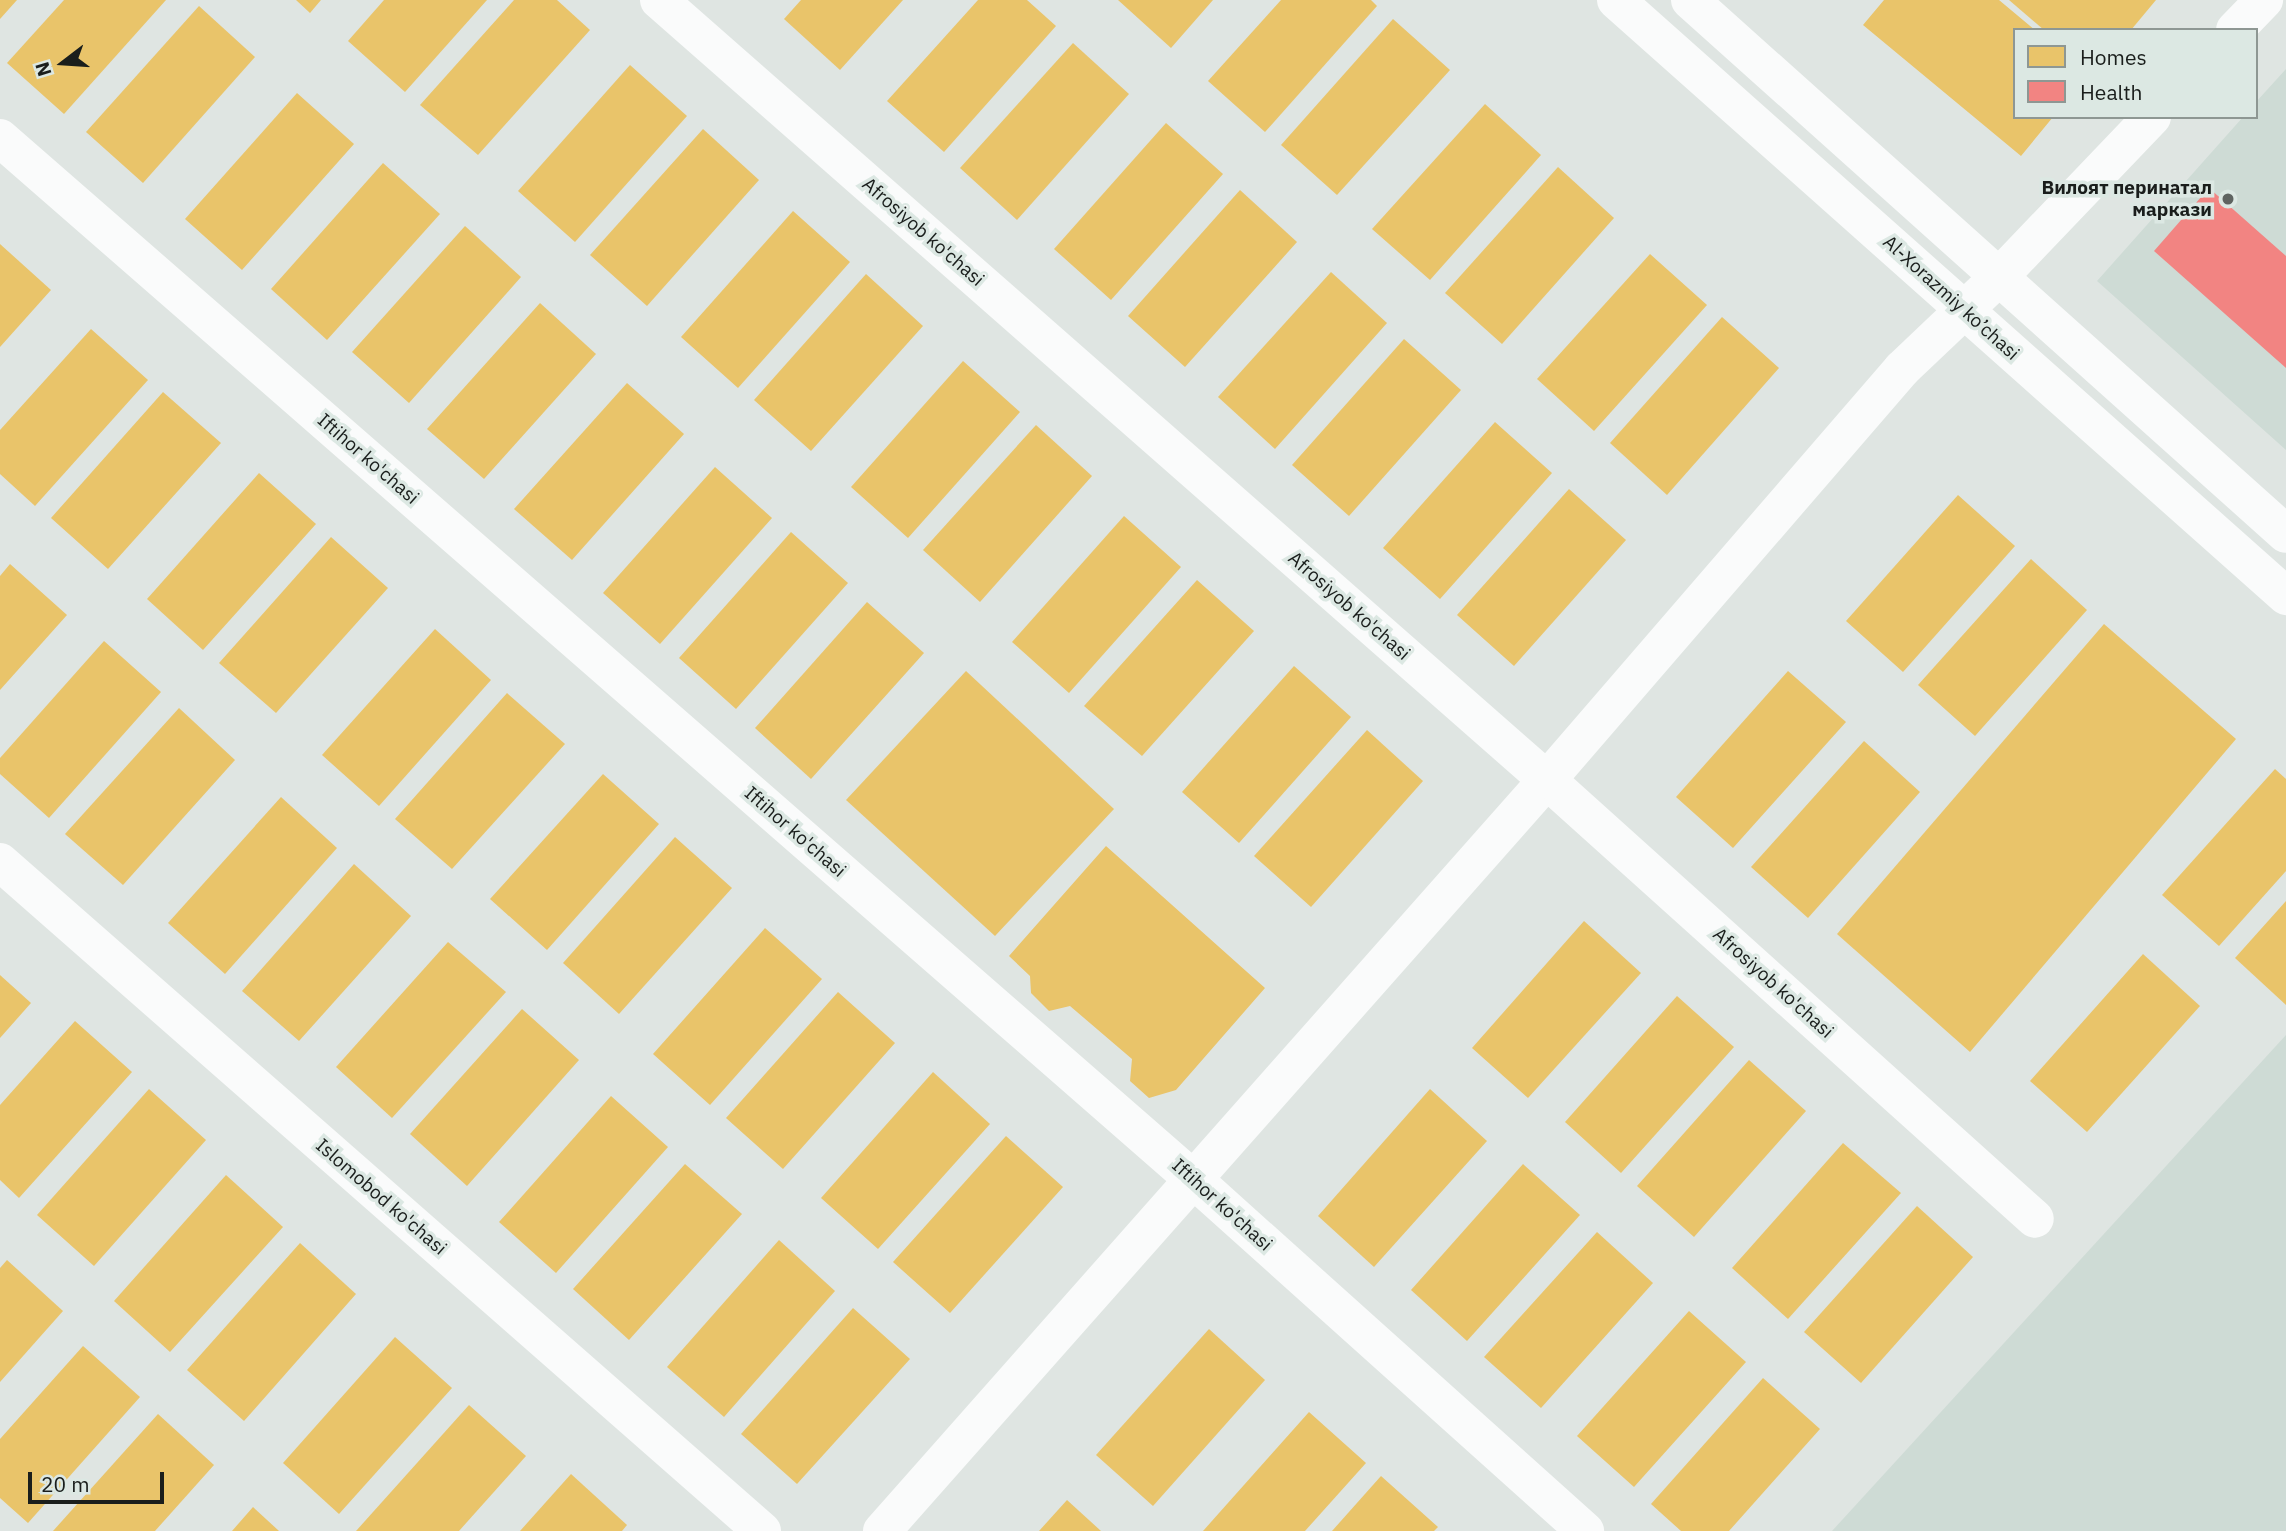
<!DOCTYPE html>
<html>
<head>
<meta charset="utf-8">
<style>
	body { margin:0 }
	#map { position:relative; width:2286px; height:1531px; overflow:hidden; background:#dfe5e2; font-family:"IBM Plex Sans",sans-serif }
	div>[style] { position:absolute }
	.built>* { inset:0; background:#cedbd5 }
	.homes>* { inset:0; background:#e9c46a }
	.health>* { inset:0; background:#f28482 }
	.minor>* { height:38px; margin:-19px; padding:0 19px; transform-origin:19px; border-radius:19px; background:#fafbfb }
	.secondary>* { height:38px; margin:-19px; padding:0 19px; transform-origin:19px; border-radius:19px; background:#fafbfb }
	.dots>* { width:19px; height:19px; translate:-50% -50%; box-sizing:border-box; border:4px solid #dce8e3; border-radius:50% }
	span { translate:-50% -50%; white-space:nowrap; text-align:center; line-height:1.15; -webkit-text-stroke:7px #dce8e3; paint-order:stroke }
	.poi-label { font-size:19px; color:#1a1e1c; font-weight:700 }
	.right { translate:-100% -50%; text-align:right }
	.street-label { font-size:19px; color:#1a1e1c }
	.legend { position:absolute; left:2013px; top:28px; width:245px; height:91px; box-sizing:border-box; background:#dce8e3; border:2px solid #8e9793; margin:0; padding:9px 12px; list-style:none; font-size:21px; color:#1a1e1c }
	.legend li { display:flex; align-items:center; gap:14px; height:35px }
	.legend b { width:35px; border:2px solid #8e9793 }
	.north { position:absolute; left:28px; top:28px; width:70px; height:70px; -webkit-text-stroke:5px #dce8e3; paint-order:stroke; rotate:253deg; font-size:19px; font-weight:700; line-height:28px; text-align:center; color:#1a1e1c }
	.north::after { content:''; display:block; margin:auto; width:24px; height:32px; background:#1a1e1c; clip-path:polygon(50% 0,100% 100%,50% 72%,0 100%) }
	.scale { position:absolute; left:28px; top:1472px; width:136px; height:32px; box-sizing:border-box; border:4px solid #1a1e1c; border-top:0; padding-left:9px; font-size:21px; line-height:24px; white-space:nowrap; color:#1a1e1c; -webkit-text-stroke:5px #dce8e3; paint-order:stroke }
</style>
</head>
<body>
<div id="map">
	<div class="built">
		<div style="clip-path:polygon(2286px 69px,2286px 450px,2097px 281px,2243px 117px,2256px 117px,2256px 102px)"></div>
		<div style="clip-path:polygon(2286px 1035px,2286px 1531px,1832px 1531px)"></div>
	</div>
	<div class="homes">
		<div style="clip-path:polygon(0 0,17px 0,0 19px)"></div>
		<div style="clip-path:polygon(64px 0,166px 0,64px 114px,7px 63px)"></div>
		<div style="clip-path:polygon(296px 0,321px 0,310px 13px)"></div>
		<div style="clip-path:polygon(384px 0,487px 0,405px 92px,348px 41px)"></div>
		<div style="clip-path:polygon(514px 0,557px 0,590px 30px,478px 155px,420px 105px)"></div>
		<div style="clip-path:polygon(801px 0,903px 0,840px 70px,784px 19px)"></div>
		<div style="clip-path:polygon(978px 0,1027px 0,1056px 26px,944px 152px,887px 101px)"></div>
		<div style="clip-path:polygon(1118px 0,1213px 0,1171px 48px)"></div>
		<div style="clip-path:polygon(1281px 0,1371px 0,1377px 6px,1265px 132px,1208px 81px)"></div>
		<div style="clip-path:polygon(1884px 0,1999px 0,2035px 30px,2015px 30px,2015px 117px,2053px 117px,2021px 156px,1863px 25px)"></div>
		<div style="clip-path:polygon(2009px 0,2156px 0,2131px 30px,2044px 30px)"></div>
		<div style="clip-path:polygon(199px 6px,255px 57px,143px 183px,86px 132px)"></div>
		<div style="clip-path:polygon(1393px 19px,1450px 70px,1337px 195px,1281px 145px)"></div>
		<div style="clip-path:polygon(1073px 43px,1129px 94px,1017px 220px,960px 168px)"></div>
		<div style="clip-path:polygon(630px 65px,687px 116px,575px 242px,518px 191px)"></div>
		<div style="clip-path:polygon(297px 93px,354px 144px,242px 270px,185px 219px)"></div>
		<div style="clip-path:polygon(1485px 104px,1541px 155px,1430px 280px,1372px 229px)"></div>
		<div style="clip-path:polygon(1166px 123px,1223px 174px,1111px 300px,1054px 249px)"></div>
		<div style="clip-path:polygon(703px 129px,759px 180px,647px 306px,590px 255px)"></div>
		<div style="clip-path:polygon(383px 163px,440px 214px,327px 340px,271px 289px)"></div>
		<div style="clip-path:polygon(1558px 167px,1614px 218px,1502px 344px,1445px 293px)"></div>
		<div style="clip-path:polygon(1240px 190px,1297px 242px,1185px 367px,1128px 316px)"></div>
		<div style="clip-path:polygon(793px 211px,850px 262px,738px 388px,681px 337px)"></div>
		<div style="clip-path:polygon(465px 226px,521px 277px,409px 403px,352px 352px)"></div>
		<div style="clip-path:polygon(0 244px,51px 290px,0 347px)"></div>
		<div style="clip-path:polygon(1650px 254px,1707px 305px,1594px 431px,1537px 379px)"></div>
		<div style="clip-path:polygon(1331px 272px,1387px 323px,1275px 449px,1218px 397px)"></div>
		<div style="clip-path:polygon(866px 274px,923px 326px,811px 451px,754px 400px)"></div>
		<div style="clip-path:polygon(540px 303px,596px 354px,484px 479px,427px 429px)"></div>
		<div style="clip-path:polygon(1722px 317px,1779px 368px,1667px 495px,1610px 443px)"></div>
		<div style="clip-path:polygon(91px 329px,148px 380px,35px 506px,0 474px,0 430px)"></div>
		<div style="clip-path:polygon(1404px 339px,1461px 390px,1349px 516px,1292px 465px)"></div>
		<div style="clip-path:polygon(963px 361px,1020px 412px,908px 538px,851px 487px)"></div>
		<div style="clip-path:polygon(627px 383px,684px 434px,572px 560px,514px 509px)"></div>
		<div style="clip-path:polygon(163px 392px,221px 443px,108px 569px,51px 518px)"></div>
		<div style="clip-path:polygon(1495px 422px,1552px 473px,1440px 599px,1383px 548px)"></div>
		<div style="clip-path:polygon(1036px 425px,1092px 476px,980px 602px,923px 550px)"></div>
		<div style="clip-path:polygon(715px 467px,772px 518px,660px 644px,603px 593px)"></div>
		<div style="clip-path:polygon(259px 473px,316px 524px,203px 650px,147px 599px)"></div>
		<div style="clip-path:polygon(1569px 489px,1626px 540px,1514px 666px,1457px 615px)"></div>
		<div style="clip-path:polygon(1958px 495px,2015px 546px,1903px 672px,1846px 621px)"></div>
		<div style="clip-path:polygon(1124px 516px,1181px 567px,1069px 693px,1012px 642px)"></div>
		<div style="clip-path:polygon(791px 532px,848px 583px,736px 709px,679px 658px)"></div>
		<div style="clip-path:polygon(331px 537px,388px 588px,276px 713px,219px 663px)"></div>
		<div style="clip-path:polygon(2031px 559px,2087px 610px,1975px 736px,1918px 685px)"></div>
		<div style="clip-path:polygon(10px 564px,67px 615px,0 690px,0 576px)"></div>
		<div style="clip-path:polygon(1197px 580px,1254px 631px,1142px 756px,1084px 706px)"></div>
		<div style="clip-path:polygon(867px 602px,924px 653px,811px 779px,755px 728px)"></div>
		<div style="clip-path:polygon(2104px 624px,2236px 739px,1970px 1052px,1837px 934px)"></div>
		<div style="clip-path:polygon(435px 629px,491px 680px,379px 806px,322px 755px)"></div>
		<div style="clip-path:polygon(104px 641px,161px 692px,49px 818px,0 774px,0 758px)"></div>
		<div style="clip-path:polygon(1294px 666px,1351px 717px,1239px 843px,1182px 792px)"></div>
		<div style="clip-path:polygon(966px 671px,1114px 809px,995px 936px,846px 800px)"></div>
		<div style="clip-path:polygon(1788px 671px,1846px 722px,1733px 848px,1676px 797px)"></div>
		<div style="clip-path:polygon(507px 693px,565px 744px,452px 869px,395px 819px)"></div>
		<div style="clip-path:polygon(179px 708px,235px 760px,123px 885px,65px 834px)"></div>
		<div style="clip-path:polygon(1367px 730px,1423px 781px,1311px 907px,1254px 856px)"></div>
		<div style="clip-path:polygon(1864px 741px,1920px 792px,1808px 918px,1751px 867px)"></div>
		<div style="clip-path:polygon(2275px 769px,2286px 779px,2286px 871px,2219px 946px,2162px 895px)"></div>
		<div style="clip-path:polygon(603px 774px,659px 824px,547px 950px,490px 899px)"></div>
		<div style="clip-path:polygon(281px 797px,337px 848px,225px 974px,168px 923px)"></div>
		<div style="clip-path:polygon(675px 837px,732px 888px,619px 1014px,563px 963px)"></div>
		<div style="clip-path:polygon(1106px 846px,1265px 988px,1176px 1090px,1149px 1098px,1130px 1081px,1132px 1059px,1070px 1006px,1049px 1011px,1031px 993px,1030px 976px,1009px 956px)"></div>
		<div style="clip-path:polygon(354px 864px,411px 916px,299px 1041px,242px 991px)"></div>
		<div style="clip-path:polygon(2286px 901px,2286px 1005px,2235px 958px)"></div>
		<div style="clip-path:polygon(1584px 921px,1641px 973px,1528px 1098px,1472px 1048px)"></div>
		<div style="clip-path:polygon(765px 928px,822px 979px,710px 1105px,653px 1054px)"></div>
		<div style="clip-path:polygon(448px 942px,506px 992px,392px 1118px,336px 1067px)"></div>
		<div style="clip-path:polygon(2143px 954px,2200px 1006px,2087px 1132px,2030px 1081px)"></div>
		<div style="clip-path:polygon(0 975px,31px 1003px,0 1038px)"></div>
		<div style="clip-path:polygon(838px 992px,895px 1043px,783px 1169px,726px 1118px)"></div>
		<div style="clip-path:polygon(1677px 996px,1734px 1047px,1621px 1173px,1565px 1122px)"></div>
		<div style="clip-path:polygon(522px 1009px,579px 1060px,467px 1186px,410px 1134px)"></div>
		<div style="clip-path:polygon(75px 1021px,132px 1072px,19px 1198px,0 1180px,0 1105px)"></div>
		<div style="clip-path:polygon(1749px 1060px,1806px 1111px,1694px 1237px,1637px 1186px)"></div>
		<div style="clip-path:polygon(933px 1072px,990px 1124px,878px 1249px,821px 1198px)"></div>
		<div style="clip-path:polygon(149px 1089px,206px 1140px,94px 1266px,37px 1215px)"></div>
		<div style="clip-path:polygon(1430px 1089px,1487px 1141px,1374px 1267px,1318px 1216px)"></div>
		<div style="clip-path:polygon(611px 1096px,668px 1147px,556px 1273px,499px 1222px)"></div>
		<div style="clip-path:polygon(1006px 1136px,1063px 1187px,950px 1313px,893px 1262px)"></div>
		<div style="clip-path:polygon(1843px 1143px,1901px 1193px,1788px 1319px,1732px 1268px)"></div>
		<div style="clip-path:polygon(685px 1164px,742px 1214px,629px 1340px,573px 1289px)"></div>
		<div style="clip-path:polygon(1523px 1164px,1580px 1215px,1467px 1341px,1411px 1290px)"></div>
		<div style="clip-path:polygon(226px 1175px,283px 1227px,170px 1352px,114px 1301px)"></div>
		<div style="clip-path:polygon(1917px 1206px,1973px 1257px,1861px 1383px,1804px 1332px)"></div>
		<div style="clip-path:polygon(1597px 1232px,1653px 1283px,1541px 1408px,1484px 1357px)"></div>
		<div style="clip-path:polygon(779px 1240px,835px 1291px,724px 1417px,667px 1367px)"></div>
		<div style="clip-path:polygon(300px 1243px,356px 1294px,244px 1421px,187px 1370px)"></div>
		<div style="clip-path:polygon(7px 1260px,63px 1311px,0 1382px,0 1268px)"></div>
		<div style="clip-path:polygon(853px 1308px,910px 1359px,797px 1484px,741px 1434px)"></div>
		<div style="clip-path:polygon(1689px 1311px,1746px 1362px,1634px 1487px,1577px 1436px)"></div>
		<div style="clip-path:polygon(1209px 1329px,1265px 1380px,1153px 1506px,1096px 1455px)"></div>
		<div style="clip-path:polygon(395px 1337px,452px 1388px,339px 1514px,283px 1463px)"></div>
		<div style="clip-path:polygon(83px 1346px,140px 1397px,28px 1523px,0 1498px,0 1439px)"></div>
		<div style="clip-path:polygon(1763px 1378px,1820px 1429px,1729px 1531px,1681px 1531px,1651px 1504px)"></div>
		<div style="clip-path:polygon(469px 1405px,526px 1456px,459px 1531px,356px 1531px)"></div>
		<div style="clip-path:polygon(1309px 1412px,1366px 1463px,1305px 1531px,1203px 1531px)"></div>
		<div style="clip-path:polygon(158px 1414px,214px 1465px,155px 1531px,53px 1531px)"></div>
		<div style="clip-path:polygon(571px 1474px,627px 1525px,622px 1531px,520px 1531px)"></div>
		<div style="clip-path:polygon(1381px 1476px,1438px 1527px,1434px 1531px,1332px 1531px)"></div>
		<div style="clip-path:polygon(1067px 1500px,1101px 1531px,1039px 1531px)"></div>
		<div style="clip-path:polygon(253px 1507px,279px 1531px,232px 1531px)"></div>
	</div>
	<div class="health">
		<div style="clip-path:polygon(2209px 188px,2286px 256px,2286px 368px,2154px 251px)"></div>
	</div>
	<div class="minor">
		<div style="left:659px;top:0;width:1182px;rotate:41.3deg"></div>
		<div style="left:1547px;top:780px;width:656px;rotate:41.97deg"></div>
		<div style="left:2235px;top:30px;width:42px;rotate:-46deg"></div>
		<div style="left:0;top:138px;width:1583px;rotate:41.11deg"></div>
		<div style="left:1193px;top:1179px;width:527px;rotate:41.92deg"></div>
		<div style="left:0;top:862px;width:1014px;rotate:41.28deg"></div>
		<div style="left:882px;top:1531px;width:1003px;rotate:-48.48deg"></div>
		<div style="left:1547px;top:780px;width:543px;rotate:-49.18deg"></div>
		<div style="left:1902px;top:369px;width:132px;rotate:-43.5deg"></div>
		<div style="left:1998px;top:278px;width:223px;rotate:-46.3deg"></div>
	</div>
	<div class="secondary">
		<div style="left:1616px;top:0;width:897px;rotate:41.65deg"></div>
		<div style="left:1690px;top:0;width:800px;rotate:41.86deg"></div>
	</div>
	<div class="dots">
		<div style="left:2228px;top:199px;background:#5f6461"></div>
	</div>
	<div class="poi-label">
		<span class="right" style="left:2212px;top:199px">Вилоят перинатал<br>маркази</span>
	</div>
	<div class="street-label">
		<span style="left:923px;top:232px;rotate:41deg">Afrosiyob ko'chasi</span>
		<span style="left:1951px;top:298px;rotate:42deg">Al-Xorazmiy ko’chasi</span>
		<span style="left:368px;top:459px;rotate:41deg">Iftihor ko'chasi</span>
		<span style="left:1349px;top:606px;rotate:41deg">Afrosiyob ko'chasi</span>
		<span style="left:795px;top:832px;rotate:41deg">Iftihor ko'chasi</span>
		<span style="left:1773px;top:983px;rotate:42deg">Afrosiyob ko'chasi</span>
		<span style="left:381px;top:1197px;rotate:41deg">Islomobod ko'chasi</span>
		<span style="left:1222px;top:1205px;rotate:42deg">Iftihor ko'chasi</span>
	</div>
	<ul class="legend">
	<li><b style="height:19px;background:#e9c46a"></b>Homes</li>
	<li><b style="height:19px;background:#f28482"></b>Health</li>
	</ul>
	<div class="north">N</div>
	<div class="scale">20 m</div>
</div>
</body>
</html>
